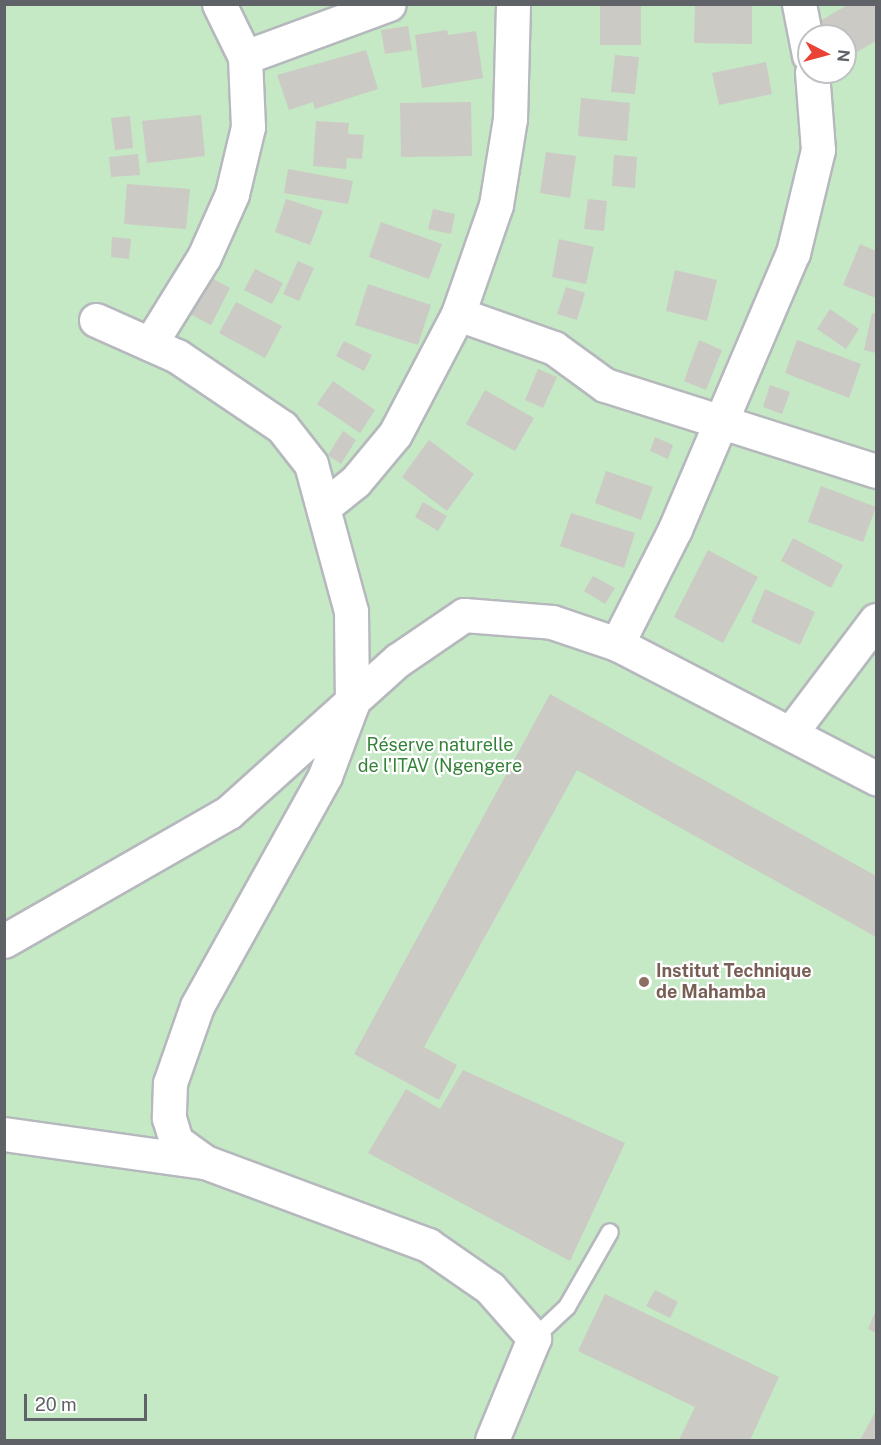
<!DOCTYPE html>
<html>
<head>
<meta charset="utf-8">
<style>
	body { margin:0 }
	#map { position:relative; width:881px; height:1445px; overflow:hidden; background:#f1efe8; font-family:"Public Sans",sans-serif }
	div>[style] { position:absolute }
	.green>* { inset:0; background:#c5e8c5 }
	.building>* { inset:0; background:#cccac5 }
	.roads { filter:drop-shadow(2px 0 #b5b8bc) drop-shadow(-2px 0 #b5b8bc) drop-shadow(0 2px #b5b8bc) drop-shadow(0 -2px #b5b8bc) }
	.lane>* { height:16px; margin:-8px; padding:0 8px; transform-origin:8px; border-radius:8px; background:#fff }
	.street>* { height:33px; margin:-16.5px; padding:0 16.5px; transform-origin:16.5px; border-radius:16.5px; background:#fff }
	.dots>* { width:16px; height:16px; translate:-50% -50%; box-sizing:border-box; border:3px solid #fff; border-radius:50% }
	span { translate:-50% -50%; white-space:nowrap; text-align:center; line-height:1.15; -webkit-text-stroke:4.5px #fff; paint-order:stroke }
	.park-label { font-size:18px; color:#348238 }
	.education-label { font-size:18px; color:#785e54; font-weight:700 }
	.left { translate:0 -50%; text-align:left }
	.frame { position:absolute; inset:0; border:6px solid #5f6368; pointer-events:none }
	.north { position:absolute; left:797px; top:24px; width:60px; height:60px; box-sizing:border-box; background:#fff; border:2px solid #bfc1c3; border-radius:50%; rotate:96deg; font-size:16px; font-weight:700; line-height:24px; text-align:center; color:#5f6368 }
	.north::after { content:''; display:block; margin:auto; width:21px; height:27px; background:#ea4335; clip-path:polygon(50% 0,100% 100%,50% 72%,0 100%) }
	.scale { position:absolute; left:24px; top:1394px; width:123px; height:27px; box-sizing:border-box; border:3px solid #5f6368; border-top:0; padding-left:8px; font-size:18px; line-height:21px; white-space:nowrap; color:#5f6368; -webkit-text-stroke:4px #fff; paint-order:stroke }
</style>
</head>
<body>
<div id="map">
	<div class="green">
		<div style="clip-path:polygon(evenodd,5px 5px,876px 5px,876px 1440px,5px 1440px,5px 5px,809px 36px,845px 36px,845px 72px,809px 72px,809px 36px)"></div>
	</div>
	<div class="building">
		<div style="clip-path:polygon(695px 4px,752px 4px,752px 44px,694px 43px)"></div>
		<div style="clip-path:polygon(849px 4px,876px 4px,876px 41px,845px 59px,845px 36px,821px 36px,815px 24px)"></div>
		<div style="clip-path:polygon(600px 5px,641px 5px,641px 45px,600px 45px)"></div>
		<div style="clip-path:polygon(408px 26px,412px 50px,385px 54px,381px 30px)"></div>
		<div style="clip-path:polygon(447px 30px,448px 35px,476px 31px,483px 78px,422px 88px,415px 35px)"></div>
		<div style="clip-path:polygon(366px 50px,378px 89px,315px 109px,313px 102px,289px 110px,277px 75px)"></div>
		<div style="clip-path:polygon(615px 55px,639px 57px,635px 94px,611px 92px)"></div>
		<div style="clip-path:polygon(766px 62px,772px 94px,719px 105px,712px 73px)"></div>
		<div style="clip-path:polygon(581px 98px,630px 103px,627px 141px,578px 136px)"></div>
		<div style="clip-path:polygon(471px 102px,472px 156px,401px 157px,400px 103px)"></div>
		<div style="clip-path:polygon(201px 115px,205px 156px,147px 163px,142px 121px)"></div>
		<div style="clip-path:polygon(130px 116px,133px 148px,115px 150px,111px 118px)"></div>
		<div style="clip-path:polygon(316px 121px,349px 123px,348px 134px,364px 135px,362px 159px,347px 158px,346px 169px,313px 166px)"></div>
		<div style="clip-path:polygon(546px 152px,576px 156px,570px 198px,540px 193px)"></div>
		<div style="clip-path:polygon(138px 154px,140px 175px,111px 177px,109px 157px)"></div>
		<div style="clip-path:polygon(614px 155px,637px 157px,635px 188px,612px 186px)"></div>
		<div style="clip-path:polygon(288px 169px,353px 181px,348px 204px,284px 193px)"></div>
		<div style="clip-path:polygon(127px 184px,190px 189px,186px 229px,124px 224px)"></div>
		<div style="clip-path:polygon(286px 199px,323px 211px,310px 245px,275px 232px)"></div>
		<div style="clip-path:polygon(588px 199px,607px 201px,604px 231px,584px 229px)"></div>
		<div style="clip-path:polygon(433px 209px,455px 214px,451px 234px,428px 229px)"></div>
		<div style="clip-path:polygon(381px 222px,442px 244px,429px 279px,369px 257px)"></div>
		<div style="clip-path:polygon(112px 237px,131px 239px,129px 259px,111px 257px)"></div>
		<div style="clip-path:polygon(559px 239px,594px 247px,586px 284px,552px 277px)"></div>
		<div style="clip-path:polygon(860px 244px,876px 251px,876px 298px,843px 285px)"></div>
		<div style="clip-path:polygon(298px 261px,314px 268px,299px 301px,283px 294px)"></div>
		<div style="clip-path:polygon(255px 269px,283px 283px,272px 304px,244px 290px)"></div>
		<div style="clip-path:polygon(675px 270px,717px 280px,707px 321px,666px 311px)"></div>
		<div style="clip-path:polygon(210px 277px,230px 288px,211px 325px,190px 314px)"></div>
		<div style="clip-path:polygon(368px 284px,431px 305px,418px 345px,355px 325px)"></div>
		<div style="clip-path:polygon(566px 287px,585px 293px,577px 320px,557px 314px)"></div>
		<div style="clip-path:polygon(236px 302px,282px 326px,265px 358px,219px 333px)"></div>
		<div style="clip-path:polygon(830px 309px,859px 329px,846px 349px,817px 329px)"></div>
		<div style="clip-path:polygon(872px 313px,876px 314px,876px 353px,864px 350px)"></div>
		<div style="clip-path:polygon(699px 340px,722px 350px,706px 390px,684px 381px)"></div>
		<div style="clip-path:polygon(797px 340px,861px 364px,849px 398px,785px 373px)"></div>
		<div style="clip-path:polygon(344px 341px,372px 355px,364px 371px,336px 356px)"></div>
		<div style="clip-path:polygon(538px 369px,557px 377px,543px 408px,525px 400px)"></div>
		<div style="clip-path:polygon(333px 381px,375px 410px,360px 433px,317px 404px)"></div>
		<div style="clip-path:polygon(770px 385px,790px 392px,782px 414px,763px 407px)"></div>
		<div style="clip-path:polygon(485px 390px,534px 418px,515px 451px,466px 424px)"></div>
		<div style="clip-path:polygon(343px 431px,356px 440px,341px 464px,328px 455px)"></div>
		<div style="clip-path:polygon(655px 437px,673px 445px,668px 459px,650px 451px)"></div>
		<div style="clip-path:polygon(429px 440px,474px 474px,447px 511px,402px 477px)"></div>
		<div style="clip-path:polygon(606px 471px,653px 487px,641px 520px,595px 503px)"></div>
		<div style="clip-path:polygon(821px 486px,876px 507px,863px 542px,808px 522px)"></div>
		<div style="clip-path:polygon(423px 502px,447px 516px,438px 531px,415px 517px)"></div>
		<div style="clip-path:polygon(571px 513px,635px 533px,624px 568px,560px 546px)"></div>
		<div style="clip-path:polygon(793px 538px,843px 565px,831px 588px,781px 561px)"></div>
		<div style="clip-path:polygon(708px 550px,758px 577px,723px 643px,674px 617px)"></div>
		<div style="clip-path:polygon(593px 576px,615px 588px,605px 604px,584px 591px)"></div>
		<div style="clip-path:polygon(765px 589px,815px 612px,800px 645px,751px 622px)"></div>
		<div style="clip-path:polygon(550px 694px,876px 876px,876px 937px,577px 770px,424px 1047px,457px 1065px,439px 1100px,354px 1054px)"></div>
		<div style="clip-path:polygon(463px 1070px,625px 1143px,570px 1261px,368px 1153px,406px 1089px,440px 1109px)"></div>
		<div style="clip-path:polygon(655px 1290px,678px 1302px,670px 1318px,646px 1306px)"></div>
		<div style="clip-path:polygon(605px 1294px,779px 1377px,750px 1440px,679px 1440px,695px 1407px,578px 1351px)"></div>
		<div style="clip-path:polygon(876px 1310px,876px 1333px,868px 1329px)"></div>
		<div style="clip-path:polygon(876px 1411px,876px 1440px,860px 1440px)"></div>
	</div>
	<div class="roads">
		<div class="lane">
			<div style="left:534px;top:1338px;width:45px;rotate:-43.2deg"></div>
			<div style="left:567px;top:1307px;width:86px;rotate:-60.2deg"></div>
		</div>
		<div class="street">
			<div style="left:799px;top:4px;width:52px;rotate:78.9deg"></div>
			<div style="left:245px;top:57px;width:153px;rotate:-20.2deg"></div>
			<div style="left:458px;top:314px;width:102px;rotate:19.5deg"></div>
			<div style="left:554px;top:348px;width:63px;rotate:36deg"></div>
			<div style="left:605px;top:385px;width:284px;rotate:17.6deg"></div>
			<div style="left:96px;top:320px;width:89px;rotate:24deg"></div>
			<div style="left:177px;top:356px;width:127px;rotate:34.1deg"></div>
			<div style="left:282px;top:427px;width:47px;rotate:51.9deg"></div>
			<div style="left:311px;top:464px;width:152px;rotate:74.8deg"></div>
			<div style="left:351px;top:611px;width:93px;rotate:89.4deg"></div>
			<div style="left:352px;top:704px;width:77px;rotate:110.6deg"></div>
			<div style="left:325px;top:776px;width:263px;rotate:119.1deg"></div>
			<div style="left:197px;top:1006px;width:82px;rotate:109.3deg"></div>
			<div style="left:170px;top:1083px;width:35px;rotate:92deg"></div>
			<div style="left:169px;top:1118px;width:24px;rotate:73deg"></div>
			<div style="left:176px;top:1141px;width:36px;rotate:36deg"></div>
			<div style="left:205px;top:1162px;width:238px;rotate:20.4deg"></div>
			<div style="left:428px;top:1245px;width:75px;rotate:34.7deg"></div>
			<div style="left:490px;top:1288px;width:67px;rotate:48.7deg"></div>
			<div style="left:534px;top:1338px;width:110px;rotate:112.4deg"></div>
			<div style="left:150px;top:344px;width:102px;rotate:-58.2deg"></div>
			<div style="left:204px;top:257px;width:69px;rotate:-66deg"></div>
			<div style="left:232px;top:194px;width:69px;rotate:-76.6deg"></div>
			<div style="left:248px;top:127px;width:70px;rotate:-92.5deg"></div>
			<div style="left:245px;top:57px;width:59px;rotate:-116.1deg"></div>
			<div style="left:325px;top:506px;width:38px;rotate:-39deg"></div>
			<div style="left:355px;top:482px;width:62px;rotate:-50.2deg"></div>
			<div style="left:395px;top:434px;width:136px;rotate:-62.3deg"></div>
			<div style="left:458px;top:314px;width:115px;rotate:-70.8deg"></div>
			<div style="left:496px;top:205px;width:87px;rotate:-80.8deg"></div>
			<div style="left:510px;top:119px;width:115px;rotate:-88.5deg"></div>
			<div style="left:617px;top:644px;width:129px;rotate:-63.2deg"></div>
			<div style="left:675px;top:529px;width:300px;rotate:-66.9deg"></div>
			<div style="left:793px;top:253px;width:106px;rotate:-76.4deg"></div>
			<div style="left:818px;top:150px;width:78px;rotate:-94.4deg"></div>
			<div style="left:792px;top:731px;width:139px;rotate:-52.9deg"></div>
			<div style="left:4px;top:941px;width:259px;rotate:-29.8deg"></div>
			<div style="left:229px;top:812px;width:227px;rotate:-42deg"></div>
			<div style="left:398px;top:660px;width:80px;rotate:-34.3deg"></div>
			<div style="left:464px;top:615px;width:88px;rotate:4.5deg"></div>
			<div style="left:552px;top:622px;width:69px;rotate:18.7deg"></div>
			<div style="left:617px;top:644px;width:292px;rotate:27.4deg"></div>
			<div style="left:4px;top:1134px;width:201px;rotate:8deg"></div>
		</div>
	</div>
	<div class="dots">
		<div style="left:644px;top:982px;background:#8d6e63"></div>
	</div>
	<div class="park-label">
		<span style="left:440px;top:756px">Réserve naturelle<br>de l'ITAV (Ngengere</span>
	</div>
	<div class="education-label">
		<span class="left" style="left:656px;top:982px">Institut Technique<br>de Mahamba</span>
	</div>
	<div class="frame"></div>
	<div class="north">N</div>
	<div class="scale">20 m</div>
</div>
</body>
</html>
